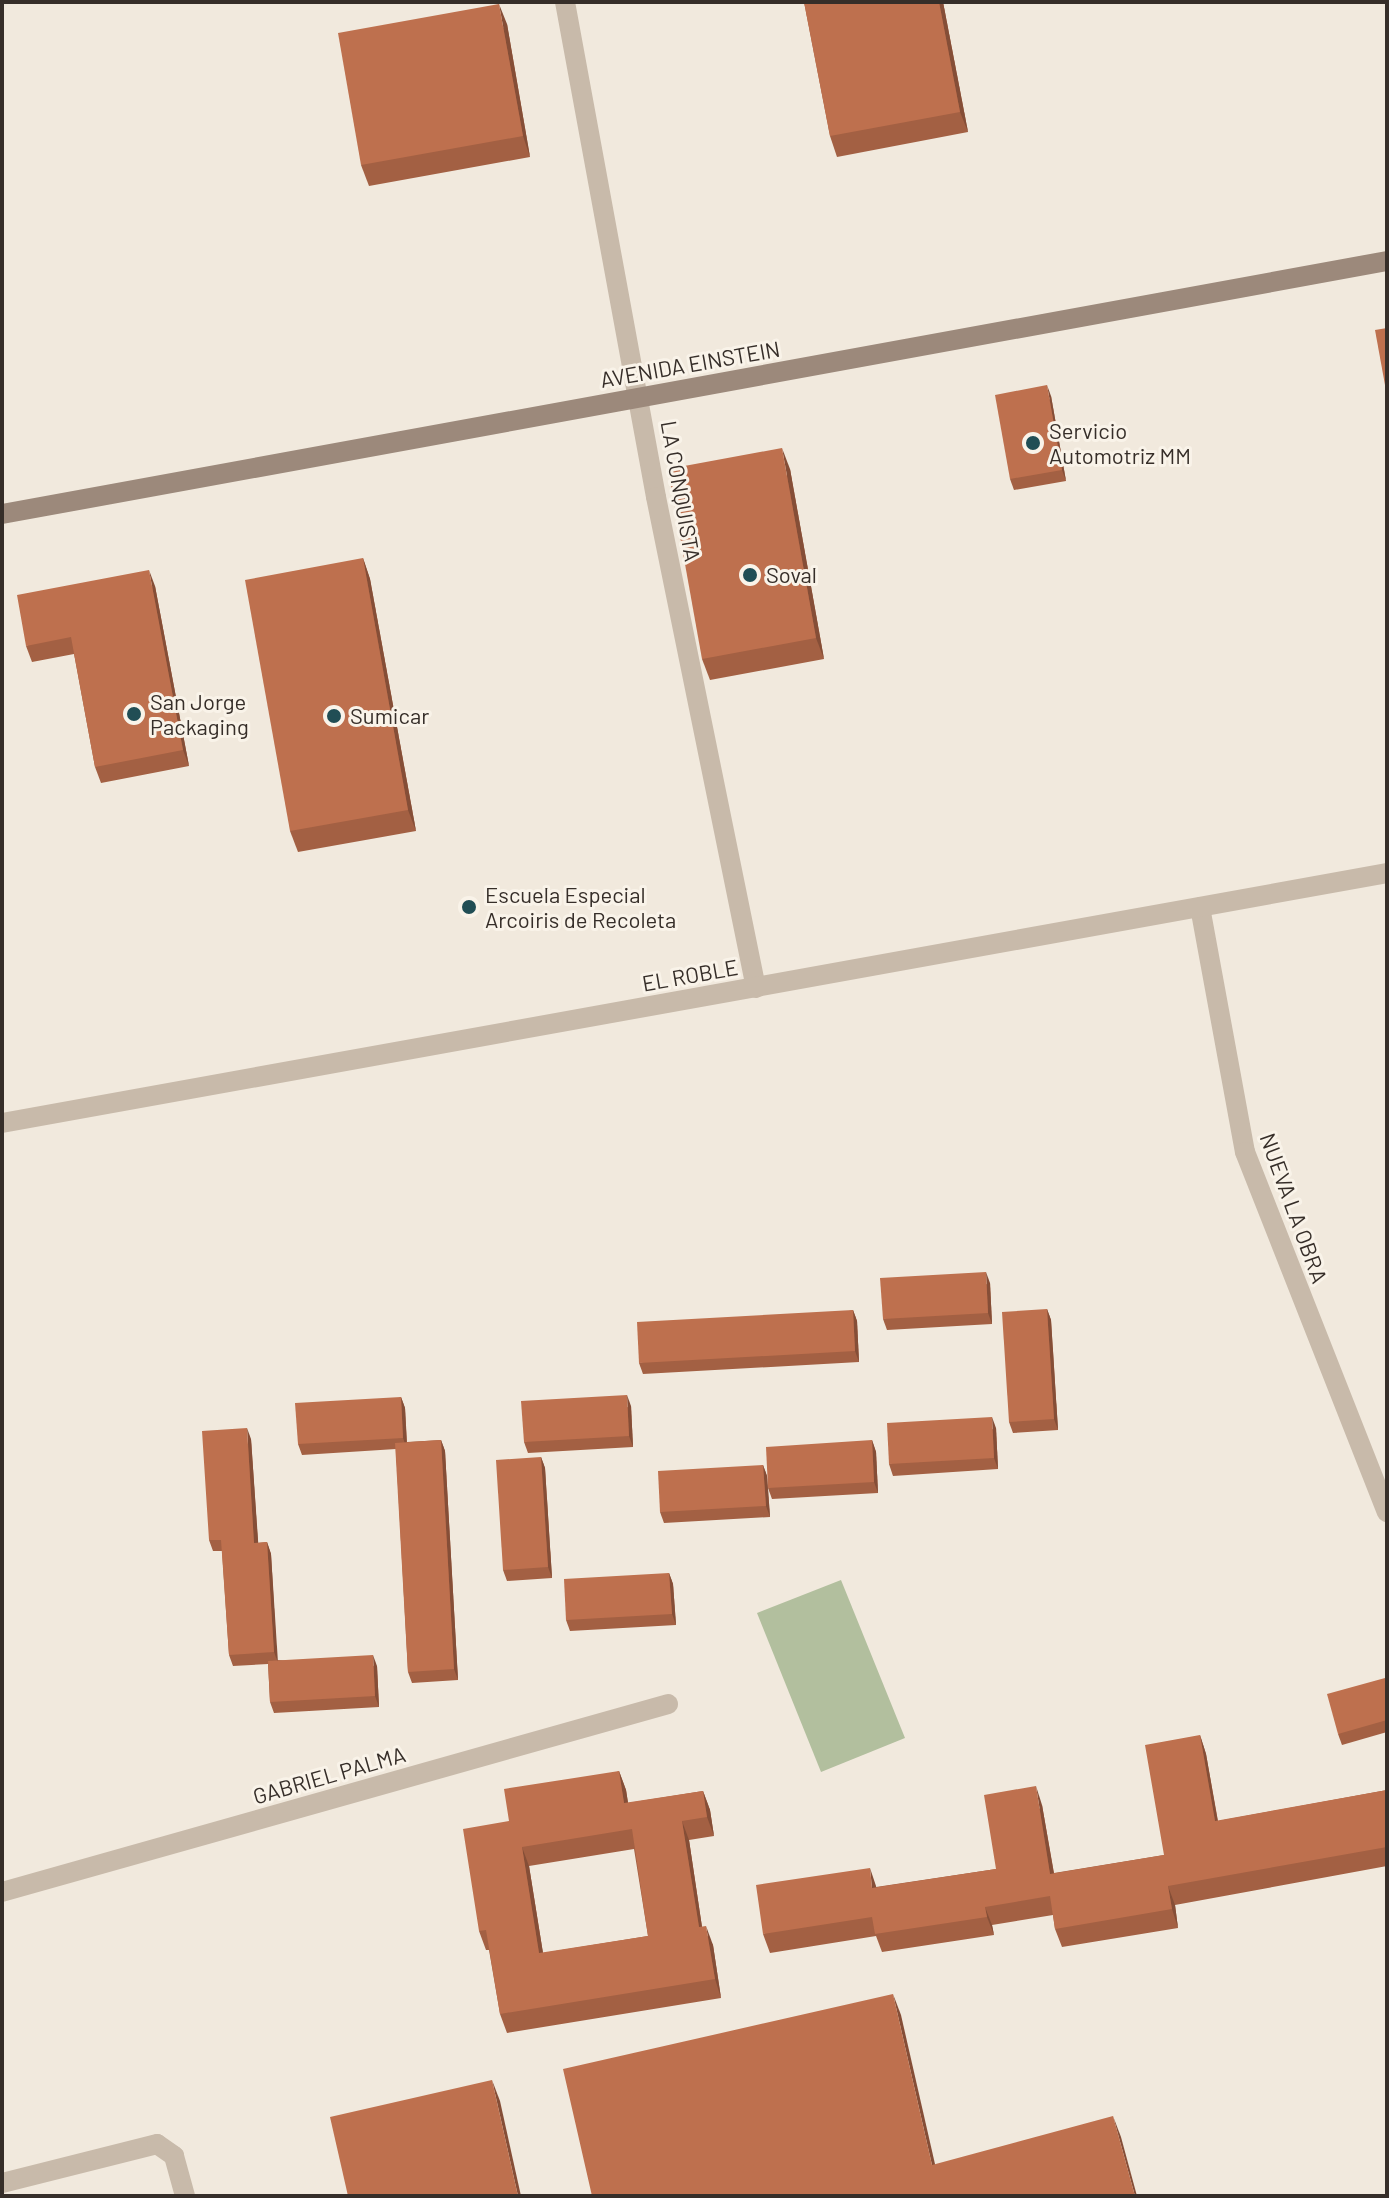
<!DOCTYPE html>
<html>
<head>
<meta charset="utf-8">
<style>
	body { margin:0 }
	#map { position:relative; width:1389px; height:2198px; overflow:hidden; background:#f1e9dd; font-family:Barlow,sans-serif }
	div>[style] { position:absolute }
	.green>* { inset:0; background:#b2bf9e }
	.minor>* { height:20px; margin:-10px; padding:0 10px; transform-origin:10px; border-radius:10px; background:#c8baaa }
	.secondary>* { height:20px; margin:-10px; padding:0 10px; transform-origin:10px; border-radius:10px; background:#9c897b }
	.wall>* { inset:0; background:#a36043 }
	.shaded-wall>* { inset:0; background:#854e37 }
	.building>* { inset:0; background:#be704e }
	.dots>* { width:22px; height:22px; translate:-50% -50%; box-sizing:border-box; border:4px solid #f9f3e9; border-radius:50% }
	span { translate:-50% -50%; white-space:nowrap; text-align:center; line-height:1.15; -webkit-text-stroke:6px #f9f3e9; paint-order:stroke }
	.street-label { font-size:22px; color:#362e29 }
	.poi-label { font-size:22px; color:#362e29 }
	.left { translate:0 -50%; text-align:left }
	.frame { position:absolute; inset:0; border:4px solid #362e29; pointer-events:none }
</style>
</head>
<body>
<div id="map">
	<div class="green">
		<div style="clip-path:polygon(841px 1580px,905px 1738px,821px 1772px,757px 1613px)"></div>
	</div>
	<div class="minor">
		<div style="left:565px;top:2px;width:503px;rotate:79.58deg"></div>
		<div style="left:656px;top:497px;width:501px;rotate:78.49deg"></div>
		<div style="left:1200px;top:907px;width:249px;rotate:79.6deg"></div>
		<div style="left:1245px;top:1152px;width:387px;rotate:68.5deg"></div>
		<div style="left:2px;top:1123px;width:1407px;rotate:-10.23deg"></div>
		<div style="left:2px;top:1892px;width:692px;rotate:-15.76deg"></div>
		<div style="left:2px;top:2183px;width:160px;rotate:-14.1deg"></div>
		<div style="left:157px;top:2144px;width:21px;rotate:35deg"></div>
		<div style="left:174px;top:2156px;width:41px;rotate:74.6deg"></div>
	</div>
	<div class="secondary">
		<div style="left:2px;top:514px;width:1408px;rotate:-10.35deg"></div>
	</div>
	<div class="wall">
		<div style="clip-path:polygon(804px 2px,943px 2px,968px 132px,837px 157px,830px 136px)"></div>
		<div style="clip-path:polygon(507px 24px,530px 157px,369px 186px,361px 165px)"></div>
		<div style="clip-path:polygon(1051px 396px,1066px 481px,1014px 490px,1010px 479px)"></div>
		<div style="clip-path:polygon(790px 469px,824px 659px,710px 680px,702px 659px)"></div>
		<div style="clip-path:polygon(363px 558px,370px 579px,416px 831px,298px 852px,290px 831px)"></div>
		<div style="clip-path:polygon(155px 586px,189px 766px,101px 783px,95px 767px,74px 654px,32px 662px,26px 646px)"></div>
		<div style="clip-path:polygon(990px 1283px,992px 1324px,887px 1330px,883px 1319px)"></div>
		<div style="clip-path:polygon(1047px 1309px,1051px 1320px,1058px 1430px,1013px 1433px,1009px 1422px)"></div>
		<div style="clip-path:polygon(853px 1310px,857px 1321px,859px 1362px,643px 1374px,639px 1363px)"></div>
		<div style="clip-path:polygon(401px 1397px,405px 1408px,407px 1442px,441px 1440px,445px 1451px,458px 1680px,412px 1683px,408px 1672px,396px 1449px,302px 1455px,298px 1444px)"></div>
		<div style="clip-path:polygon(631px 1406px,633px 1447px,528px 1453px,524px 1442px)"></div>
		<div style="clip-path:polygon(996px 1428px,998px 1469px,893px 1476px,889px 1464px)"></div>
		<div style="clip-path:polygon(251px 1439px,258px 1543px,267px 1542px,271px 1554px,277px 1660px,377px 1666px,379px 1707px,274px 1713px,270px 1702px,268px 1664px,233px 1666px,229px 1655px,222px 1551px,213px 1551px,209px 1540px)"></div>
		<div style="clip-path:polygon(872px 1440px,876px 1452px,878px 1493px,772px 1499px,768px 1488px)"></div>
		<div style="clip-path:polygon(541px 1457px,545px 1468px,552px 1578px,507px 1581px,503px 1570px)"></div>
		<div style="clip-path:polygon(763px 1465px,767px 1476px,770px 1517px,664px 1523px,660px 1512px)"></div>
		<div style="clip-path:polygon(669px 1573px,673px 1584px,676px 1625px,570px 1631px,566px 1620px)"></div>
		<div style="clip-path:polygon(1387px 1683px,1387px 1732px,1342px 1745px,1338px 1734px)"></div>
		<div style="clip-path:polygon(1200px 1735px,1206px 1754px,1218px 1821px,1387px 1790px,1387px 1866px,1175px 1905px,1178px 1928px,1062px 1947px,1055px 1929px,1053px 1915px,992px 1925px,994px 1935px,882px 1952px,876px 1936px,770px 1953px,763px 1934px,876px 1887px,996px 1869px,1042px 1805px,1054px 1873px,1164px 1855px)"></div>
		<div style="clip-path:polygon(evenodd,619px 1771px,626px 1790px,628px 1803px,703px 1791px,710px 1810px,714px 1836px,689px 1840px,702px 1927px,713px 1945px,721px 1998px,507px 2033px,500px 2014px,489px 1950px,486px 1950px,479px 1931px,509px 1821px,619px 1771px,634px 1849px,648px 1936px,543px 1953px,529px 1866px,634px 1849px)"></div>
	</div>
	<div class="shaded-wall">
		<div style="clip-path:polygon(939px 2px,943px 2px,968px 132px,960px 112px)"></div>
		<div style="clip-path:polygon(499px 4px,507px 24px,530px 157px,523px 136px)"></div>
		<div style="clip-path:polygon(1047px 385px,1051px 396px,1066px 481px,1062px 470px)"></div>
		<div style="clip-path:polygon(782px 448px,790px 469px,824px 659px,816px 638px)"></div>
		<div style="clip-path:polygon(363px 558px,370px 579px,416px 831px,408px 810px)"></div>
		<div style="clip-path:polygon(149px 570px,155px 586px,189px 766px,183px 750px)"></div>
		<div style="clip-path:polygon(986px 1272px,990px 1283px,992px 1324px,988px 1313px)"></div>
		<div style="clip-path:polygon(1047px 1309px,1051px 1320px,1058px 1430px,1054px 1419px)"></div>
		<div style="clip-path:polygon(853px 1310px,857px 1321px,859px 1362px,855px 1351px)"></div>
		<div style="clip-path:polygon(627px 1395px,631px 1406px,633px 1447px,629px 1436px)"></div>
		<div style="clip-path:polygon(401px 1397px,405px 1408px,407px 1449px,403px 1438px)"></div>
		<div style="clip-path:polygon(992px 1417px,996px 1428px,998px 1469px,994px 1458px)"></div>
		<div style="clip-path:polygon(247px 1428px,251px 1439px,259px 1554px,254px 1543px)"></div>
		<div style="clip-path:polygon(441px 1440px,445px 1451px,458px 1680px,454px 1669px)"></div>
		<div style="clip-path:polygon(872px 1440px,876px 1452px,878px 1493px,874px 1482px)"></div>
		<div style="clip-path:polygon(541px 1457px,545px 1468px,552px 1578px,548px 1567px)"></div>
		<div style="clip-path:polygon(763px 1465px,767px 1476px,770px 1517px,766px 1506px)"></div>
		<div style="clip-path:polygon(267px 1542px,271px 1554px,278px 1663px,274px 1652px)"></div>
		<div style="clip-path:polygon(669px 1573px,673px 1584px,676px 1625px,672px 1614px)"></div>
		<div style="clip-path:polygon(373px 1655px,377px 1666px,379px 1707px,375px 1696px)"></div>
		<div style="clip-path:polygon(1200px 1735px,1206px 1754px,1221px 1840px,1215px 1821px)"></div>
		<div style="clip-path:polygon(619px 1771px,626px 1790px,631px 1822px,624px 1803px)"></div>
		<div style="clip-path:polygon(1036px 1786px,1042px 1805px,1057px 1892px,1050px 1874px)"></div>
		<div style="clip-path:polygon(703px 1791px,710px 1810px,714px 1836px,707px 1817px)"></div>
		<div style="clip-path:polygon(682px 1821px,689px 1840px,705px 1947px,699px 1927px)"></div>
		<div style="clip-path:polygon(522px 1847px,529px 1866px,546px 1972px,539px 1953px)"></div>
		<div style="clip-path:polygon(870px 1868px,876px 1886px,879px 1906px,872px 1888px)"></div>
		<div style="clip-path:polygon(1168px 1886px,1175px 1905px,1178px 1928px,1172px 1909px)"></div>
		<div style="clip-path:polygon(985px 1907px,992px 1925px,994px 1935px,987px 1917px)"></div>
		<div style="clip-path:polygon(706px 1926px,713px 1945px,721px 1998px,715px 1979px)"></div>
		<div style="clip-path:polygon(893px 1994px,901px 2015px,940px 2186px,932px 2165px)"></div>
		<div style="clip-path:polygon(492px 2080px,500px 2101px,521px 2196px,518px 2196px)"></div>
		<div style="clip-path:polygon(1113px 2116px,1121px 2137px,1137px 2196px,1135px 2196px)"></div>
	</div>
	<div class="building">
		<div style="clip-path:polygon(804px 2px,939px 2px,960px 112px,830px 136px)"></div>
		<div style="clip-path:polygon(499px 4px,523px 136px,361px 165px,338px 33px)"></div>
		<div style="clip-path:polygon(1387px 328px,1387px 396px,1375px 330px)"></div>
		<div style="clip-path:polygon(1047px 385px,1062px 470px,1010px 479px,995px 395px)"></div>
		<div style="clip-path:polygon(782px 448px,816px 638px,702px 659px,668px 469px)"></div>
		<div style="clip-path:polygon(363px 558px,408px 810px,290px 831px,245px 580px)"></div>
		<div style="clip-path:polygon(149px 570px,183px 750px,95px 767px,71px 637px,26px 646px,17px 595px)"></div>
		<div style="clip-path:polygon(986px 1272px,988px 1313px,883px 1319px,880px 1278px)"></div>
		<div style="clip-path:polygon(1047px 1309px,1054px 1419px,1009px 1422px,1002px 1312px)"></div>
		<div style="clip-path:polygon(853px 1310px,855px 1351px,639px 1363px,637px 1322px)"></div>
		<div style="clip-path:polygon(627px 1395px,629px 1436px,524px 1442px,521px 1401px)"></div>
		<div style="clip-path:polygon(401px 1397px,403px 1438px,298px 1444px,295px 1403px)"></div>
		<div style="clip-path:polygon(992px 1417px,994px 1458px,889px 1464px,887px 1423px)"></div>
		<div style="clip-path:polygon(247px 1428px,254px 1543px,267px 1542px,274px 1652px,229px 1655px,221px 1540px,209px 1540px,202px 1431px)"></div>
		<div style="clip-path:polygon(441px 1440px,454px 1669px,408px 1672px,395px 1443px)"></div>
		<div style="clip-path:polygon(872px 1440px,874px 1482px,768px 1488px,766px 1447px)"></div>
		<div style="clip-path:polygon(541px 1457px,548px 1567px,503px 1570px,496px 1460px)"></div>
		<div style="clip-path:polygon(763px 1465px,766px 1506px,660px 1512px,658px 1471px)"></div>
		<div style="clip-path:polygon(669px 1573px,672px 1614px,566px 1620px,564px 1579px)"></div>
		<div style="clip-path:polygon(373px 1655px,375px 1696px,270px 1702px,268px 1661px)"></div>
		<div style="clip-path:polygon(1385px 1678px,1387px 1685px,1387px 1720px,1338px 1734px,1327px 1694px)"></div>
		<div style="clip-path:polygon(1200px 1735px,1215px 1821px,1387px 1790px,1387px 1847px,1168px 1886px,1172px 1909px,1055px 1929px,1050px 1896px,985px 1907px,987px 1917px,875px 1934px,872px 1917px,763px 1934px,756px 1885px,870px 1868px,872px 1888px,996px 1869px,984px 1795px,1036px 1786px,1050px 1874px,1164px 1855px,1145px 1745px)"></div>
		<div style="clip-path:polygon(evenodd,619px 1771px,624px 1803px,703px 1791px,707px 1817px,682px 1821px,699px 1927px,706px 1926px,715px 1979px,500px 2014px,486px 1930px,479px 1931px,463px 1829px,509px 1821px,504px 1789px,619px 1771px,632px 1829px,648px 1936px,539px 1953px,522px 1847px,632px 1829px)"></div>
		<div style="clip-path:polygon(893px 1994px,932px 2165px,1113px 2116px,1135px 2196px,592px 2196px,563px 2069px)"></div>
		<div style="clip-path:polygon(492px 2080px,518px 2196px,348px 2196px,330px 2117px)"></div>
	</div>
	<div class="dots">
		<div style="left:1033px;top:443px;background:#214e55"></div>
		<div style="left:750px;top:575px;background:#214e55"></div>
		<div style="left:134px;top:714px;background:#214e55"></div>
		<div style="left:334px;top:716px;background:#214e55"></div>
		<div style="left:469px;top:907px;background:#214e55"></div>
	</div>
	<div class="street-label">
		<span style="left:690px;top:364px;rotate:-10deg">AVENIDA EINSTEIN</span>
		<span style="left:681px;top:491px;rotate:80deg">LA CONQUISTA</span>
		<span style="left:690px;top:975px;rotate:-10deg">EL ROBLE</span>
		<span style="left:1294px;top:1208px;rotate:70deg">NUEVA LA OBRA</span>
		<span style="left:329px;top:1775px;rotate:-16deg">GABRIEL PALMA</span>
	</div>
	<div class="poi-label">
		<span class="left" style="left:1049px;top:443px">Servicio<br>Automotriz MM</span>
		<span class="left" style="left:766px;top:575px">Soval</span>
		<span class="left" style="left:150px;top:714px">San Jorge<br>Packaging</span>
		<span class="left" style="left:350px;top:716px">Sumicar</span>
		<span class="left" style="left:485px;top:907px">Escuela Especial<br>Arcoiris de Recoleta</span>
	</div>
	<div class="frame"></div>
</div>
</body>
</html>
